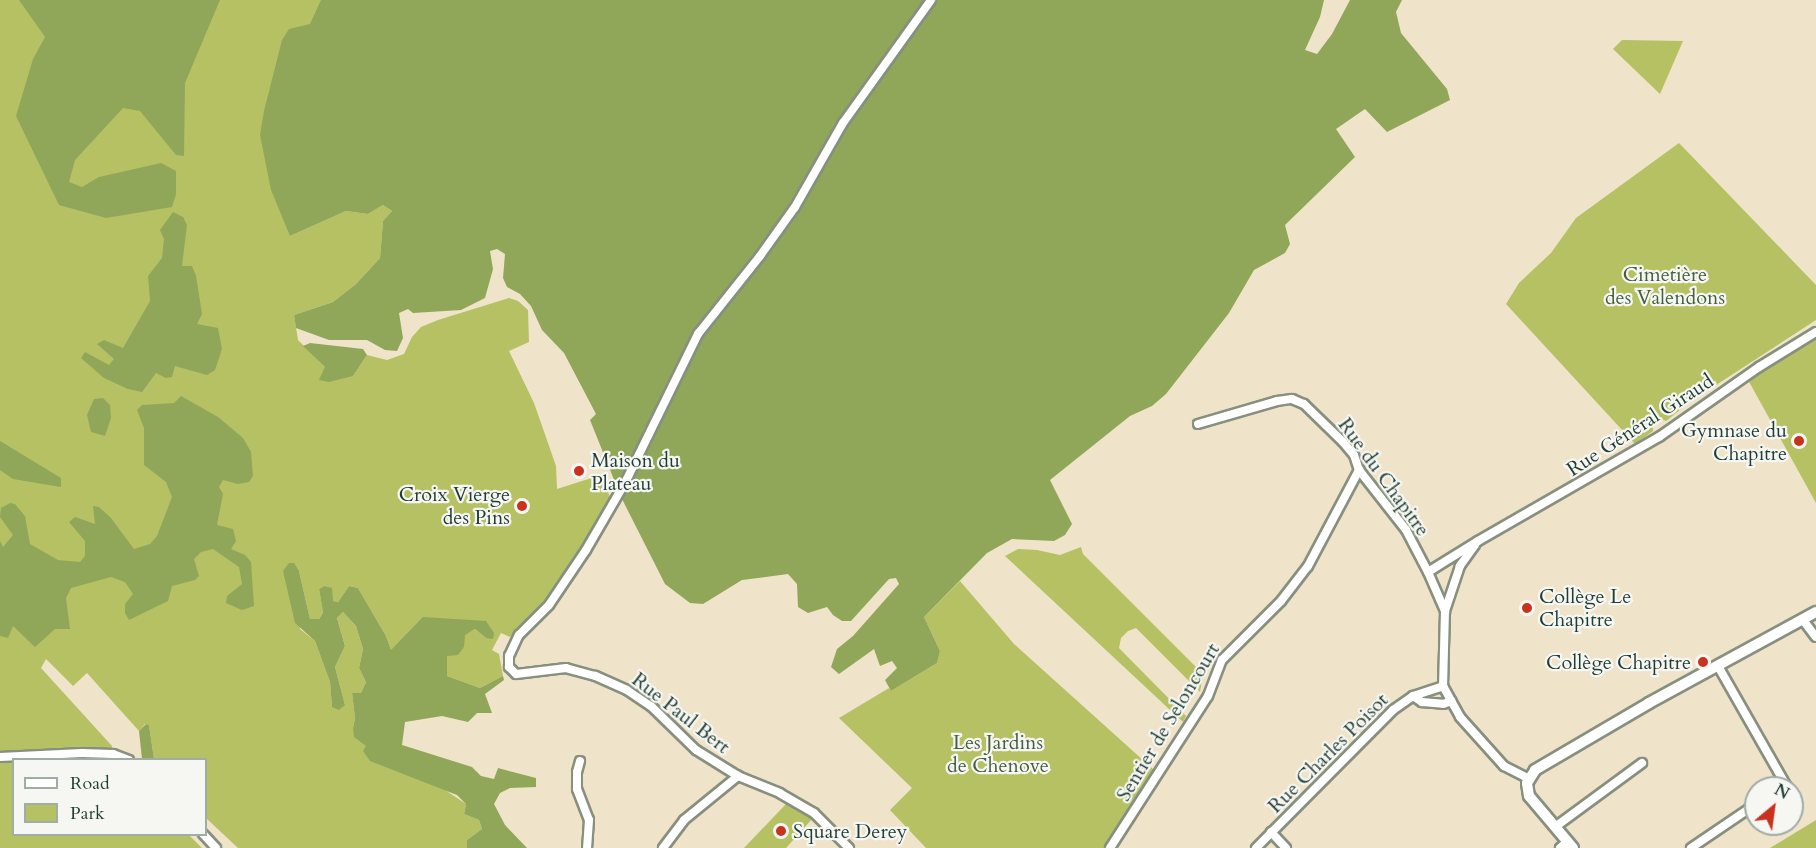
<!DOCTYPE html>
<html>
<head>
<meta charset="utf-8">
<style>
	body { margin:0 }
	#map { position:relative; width:1816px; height:848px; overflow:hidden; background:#efe3c9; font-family:Cardo,serif }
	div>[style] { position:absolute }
	.green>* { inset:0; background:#b5c163 }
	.forest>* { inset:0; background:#90a759 }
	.roads { filter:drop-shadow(2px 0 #87907e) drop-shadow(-2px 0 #87907e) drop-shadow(0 2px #87907e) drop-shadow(0 -2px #87907e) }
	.minor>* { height:8px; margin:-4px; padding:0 4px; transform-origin:4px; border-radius:4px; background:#fff }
	.tertiary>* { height:10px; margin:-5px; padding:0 5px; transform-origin:5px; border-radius:5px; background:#fff }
	.dots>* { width:16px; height:16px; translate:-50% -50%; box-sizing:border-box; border:3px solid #f6f6f2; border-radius:50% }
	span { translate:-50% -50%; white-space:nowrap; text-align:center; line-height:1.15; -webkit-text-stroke:4.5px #f6f6f2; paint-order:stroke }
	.park-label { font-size:20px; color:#445e40 }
	.street-label { font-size:20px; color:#1f3d34 }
	.poi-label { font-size:20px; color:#1f3d34 }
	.right { translate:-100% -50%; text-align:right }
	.left { translate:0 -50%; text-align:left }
	.legend { position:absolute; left:12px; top:758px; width:195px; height:78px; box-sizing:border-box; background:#f6f6f2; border:2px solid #a0aca6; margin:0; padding:8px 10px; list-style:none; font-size:18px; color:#1f3d34 }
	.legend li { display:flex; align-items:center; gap:12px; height:30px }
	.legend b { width:30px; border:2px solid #a0aca6 }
	.north { position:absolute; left:1744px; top:776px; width:60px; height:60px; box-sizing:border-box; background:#f6f6f2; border:2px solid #a0aca6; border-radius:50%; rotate:29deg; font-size:16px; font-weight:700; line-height:24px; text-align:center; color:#1f3d34 }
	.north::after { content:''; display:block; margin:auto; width:21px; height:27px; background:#c8321e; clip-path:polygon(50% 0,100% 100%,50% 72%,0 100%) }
</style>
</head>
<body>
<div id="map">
	<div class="green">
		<div style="clip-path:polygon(0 0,322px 0,290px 236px,346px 211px,368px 214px,383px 205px,392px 211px,383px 221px,380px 258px,356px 284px,333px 302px,294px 315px,298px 340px,325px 367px,353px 376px,367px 355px,387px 360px,404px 354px,412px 337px,421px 327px,438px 320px,509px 298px,518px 301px,528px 310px,529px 342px,509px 351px,534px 403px,556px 466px,557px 489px,601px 475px,610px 497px,563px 580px,510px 637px,501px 633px,492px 650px,499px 654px,503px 676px,480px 688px,447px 676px,447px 656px,464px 647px,464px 635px,475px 629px,486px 638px,486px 621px,391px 650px,386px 636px,358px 588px,349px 586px,338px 602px,333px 601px,324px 586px,319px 589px,323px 611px,319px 619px,310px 619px,299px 571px,300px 629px,315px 641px,330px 682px,332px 707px,345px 705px,335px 667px,345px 646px,337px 618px,343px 612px,356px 626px,363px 649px,359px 668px,366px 682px,361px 693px,352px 693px,355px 718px,353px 728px,466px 804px,464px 814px,479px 820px,482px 829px,467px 840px,467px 848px,238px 848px,206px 818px,206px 760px,154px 759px,149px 725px,145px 724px,139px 731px,87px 673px,73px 686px,46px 659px,41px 668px,112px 746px,113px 759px,14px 760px,14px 834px,189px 835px,202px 848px,0 848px)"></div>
		<div style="clip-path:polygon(1622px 40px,1683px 41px,1660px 94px,1613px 49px)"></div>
		<div style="clip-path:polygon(1679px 143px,1816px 285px,1816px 320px,1713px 387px,1711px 385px,1666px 421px,1661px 419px,1653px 426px,1653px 431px,1635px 444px,1506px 304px,1519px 283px,1551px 253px,1576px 218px)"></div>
		<div style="clip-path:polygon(1816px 339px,1816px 503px,1747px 378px)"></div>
		<div style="clip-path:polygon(1081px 547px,1083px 554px,1203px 674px,1200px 692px,1136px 628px,1128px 631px,1121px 638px,1119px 648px,1186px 716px,1183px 722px,1005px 556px,1018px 549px,1037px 550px,1060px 555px)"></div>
		<div style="clip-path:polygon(960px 581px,1014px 644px,1154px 770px,1104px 848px,926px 848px,890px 810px,912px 788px,839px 718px,889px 688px,891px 691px,937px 663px,940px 651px,924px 617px)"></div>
		<div style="clip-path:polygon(786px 804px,812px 819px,786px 848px,744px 848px)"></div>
		<div style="clip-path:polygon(1816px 820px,1816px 848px,1770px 848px)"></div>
	</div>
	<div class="forest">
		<div style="clip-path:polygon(19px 0,220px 0,185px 83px,184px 156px,176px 155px,140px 111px,123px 108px,75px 160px,69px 182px,82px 187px,99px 177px,161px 163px,176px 171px,176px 194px,172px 207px,106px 218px,59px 205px,16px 116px,33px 59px,45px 37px)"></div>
		<div style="clip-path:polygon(321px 0,1324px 0,1320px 17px,1305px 50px,1317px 54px,1332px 34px,1350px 0,1402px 0,1396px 12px,1401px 33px,1447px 89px,1450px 100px,1387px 132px,1365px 109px,1336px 129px,1355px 157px,1285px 225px,1290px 244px,1285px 253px,1254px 270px,1229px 313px,1166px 394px,1152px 406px,1130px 416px,1050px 480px,1072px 524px,1065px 535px,1054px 541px,1012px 539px,987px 553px,924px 617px,940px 651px,937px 663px,891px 691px,885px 680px,897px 668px,892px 661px,880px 666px,874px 649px,839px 674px,831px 667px,837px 649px,853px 636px,899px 584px,896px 578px,889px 579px,851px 621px,842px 621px,833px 615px,827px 607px,808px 613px,798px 607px,797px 584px,788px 574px,742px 580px,703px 604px,690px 603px,665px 584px,621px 497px,590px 420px,596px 414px,564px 353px,542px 330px,531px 306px,520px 294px,507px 287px,503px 278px,505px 254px,497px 249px,490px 251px,493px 269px,485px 298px,461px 310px,413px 313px,408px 309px,399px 313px,403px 338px,397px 351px,385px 350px,367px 340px,329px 340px,296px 328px,294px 315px,333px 302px,356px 284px,380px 258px,383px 221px,392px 211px,383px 205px,368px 214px,346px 211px,290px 236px,271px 190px,260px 135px,264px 111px,282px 40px,289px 29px,310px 24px)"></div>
		<div style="clip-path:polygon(173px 212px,183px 217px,187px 225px,182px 266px,192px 266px,196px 276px,202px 314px,197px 324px,218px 328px,222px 349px,215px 370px,207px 375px,175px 366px,172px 377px,166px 378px,156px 373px,142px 392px,128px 389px,104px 378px,81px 358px,85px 352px,109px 365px,114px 359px,97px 344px,104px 340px,123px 348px,150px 301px,148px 276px,162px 258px,164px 239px,160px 230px)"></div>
		<div style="clip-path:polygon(310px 343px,363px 349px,367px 355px,353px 376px,329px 382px,319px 380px,325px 367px,303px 346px)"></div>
		<div style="clip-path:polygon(181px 396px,218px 417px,243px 438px,251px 452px,253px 476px,249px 482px,238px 484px,223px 480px,219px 487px,223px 494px,217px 525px,233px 529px,236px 541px,231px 549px,245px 555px,251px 562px,254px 606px,242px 610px,226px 603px,227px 596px,242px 584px,239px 567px,213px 549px,201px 552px,194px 559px,199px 576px,195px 580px,172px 586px,168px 601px,129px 620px,125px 613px,125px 604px,133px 594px,125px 582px,111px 577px,71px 588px,66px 598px,70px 629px,55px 629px,35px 647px,13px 626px,8px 638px,0 636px,0 541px,3px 547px,13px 535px,0 517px,1px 508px,10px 503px,15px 504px,25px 516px,30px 544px,58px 560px,80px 562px,85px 556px,85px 541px,69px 522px,75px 517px,95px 524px,93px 506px,99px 507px,111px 518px,134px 549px,150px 544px,157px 536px,172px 497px,166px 482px,144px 465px,144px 428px,137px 410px,142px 405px,174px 403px)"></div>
		<div style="clip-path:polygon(103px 398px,110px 405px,111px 418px,105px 436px,91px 432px,87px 415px,94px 399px)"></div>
		<div style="clip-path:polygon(0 441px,61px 478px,61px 487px,13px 479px,0 470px)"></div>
		<div style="clip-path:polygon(289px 563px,294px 563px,299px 571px,310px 619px,319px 619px,323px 612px,319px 589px,324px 586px,332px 588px,333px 601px,338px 602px,349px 586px,358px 588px,386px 636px,391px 650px,423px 617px,486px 621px,494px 633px,493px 639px,486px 638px,475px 629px,465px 635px,464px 647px,458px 655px,447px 656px,447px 676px,480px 688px,503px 676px,504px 680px,485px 694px,492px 713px,477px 713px,468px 722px,442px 716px,405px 722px,402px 745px,472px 767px,481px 776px,494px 779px,498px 768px,536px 778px,536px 787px,510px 788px,500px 793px,494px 804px,505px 825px,527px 848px,467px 848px,467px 840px,482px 829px,479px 820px,464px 814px,466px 804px,457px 795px,370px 761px,363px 751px,366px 746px,354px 737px,353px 728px,355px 718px,352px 693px,361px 693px,366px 682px,359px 668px,363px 649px,356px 626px,343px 612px,337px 618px,345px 646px,335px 667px,345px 705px,339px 710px,332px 707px,330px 682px,315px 641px,295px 623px,283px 571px)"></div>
		<div style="clip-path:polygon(146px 724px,149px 725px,154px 759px,142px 759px,139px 731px)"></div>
	</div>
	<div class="roads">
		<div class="minor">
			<div style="left:1198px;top:424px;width:82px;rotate:-16.2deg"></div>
			<div style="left:1277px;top:401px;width:15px;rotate:-8deg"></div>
			<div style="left:1292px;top:399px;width:13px;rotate:23deg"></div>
			<div style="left:1304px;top:404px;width:54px;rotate:44.3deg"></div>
			<div style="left:1343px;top:442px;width:17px;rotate:50deg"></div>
			<div style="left:1354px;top:455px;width:16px;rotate:72deg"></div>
			<div style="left:1359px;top:470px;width:76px;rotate:51.9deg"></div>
			<div style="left:1406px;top:530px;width:47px;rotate:62.4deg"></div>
			<div style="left:1428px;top:572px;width:43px;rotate:66.4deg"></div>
			<div style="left:1475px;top:545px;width:26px;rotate:126deg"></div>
			<div style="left:1460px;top:566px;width:47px;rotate:108.4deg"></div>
			<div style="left:1445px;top:611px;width:75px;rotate:91.5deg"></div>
			<div style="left:1443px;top:686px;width:35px;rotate:61deg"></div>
			<div style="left:1460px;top:717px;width:66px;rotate:48.1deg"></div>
			<div style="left:1504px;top:766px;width:27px;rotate:27deg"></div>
			<div style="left:1428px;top:572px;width:59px;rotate:-31.8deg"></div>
			<div style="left:1478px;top:541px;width:209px;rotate:-29.9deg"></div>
			<div style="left:1659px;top:437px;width:122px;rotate:-35deg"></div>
			<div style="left:1759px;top:367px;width:67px;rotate:-31.6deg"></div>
			<div style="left:1803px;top:620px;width:21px;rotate:53deg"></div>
			<div style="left:1718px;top:666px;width:139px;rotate:60.3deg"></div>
			<div style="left:1787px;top:787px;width:2px;rotate:153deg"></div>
			<div style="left:1413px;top:696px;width:11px;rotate:34deg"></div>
			<div style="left:1422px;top:702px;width:21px;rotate:5deg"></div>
			<div style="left:1443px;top:704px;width:9px;rotate:-18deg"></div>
			<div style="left:0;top:757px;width:82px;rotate:-2.8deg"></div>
			<div style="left:82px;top:753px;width:31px;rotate:2deg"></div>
			<div style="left:113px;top:754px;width:17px;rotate:21deg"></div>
			<div style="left:580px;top:761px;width:11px;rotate:105deg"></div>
			<div style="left:577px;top:772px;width:17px;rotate:90deg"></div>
			<div style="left:577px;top:789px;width:33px;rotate:69deg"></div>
			<div style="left:589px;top:820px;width:28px;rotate:94deg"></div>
			<div style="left:1555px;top:827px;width:108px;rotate:-36.3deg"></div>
			<div style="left:1271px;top:832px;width:22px;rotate:47deg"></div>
			<div style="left:203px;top:834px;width:19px;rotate:47deg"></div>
			<div style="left:663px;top:848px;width:35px;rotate:-53deg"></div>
			<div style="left:684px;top:820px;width:70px;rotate:-39.2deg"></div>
			<div style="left:849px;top:848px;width:49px;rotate:-135deg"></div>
			<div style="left:814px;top:813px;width:39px;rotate:-150deg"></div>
			<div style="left:780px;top:793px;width:45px;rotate:-158deg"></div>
			<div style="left:738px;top:776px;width:49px;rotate:-148.2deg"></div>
			<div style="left:696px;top:750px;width:62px;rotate:-135.7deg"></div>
			<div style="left:652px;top:707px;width:30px;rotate:-146deg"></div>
			<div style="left:627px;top:690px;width:35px;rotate:-156deg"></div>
			<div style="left:595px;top:676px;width:30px;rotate:-165deg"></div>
			<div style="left:566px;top:668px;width:50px;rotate:173.2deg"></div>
			<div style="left:516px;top:674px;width:10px;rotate:-135deg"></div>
			<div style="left:509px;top:667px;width:11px;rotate:-90deg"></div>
			<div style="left:509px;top:656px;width:23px;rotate:-65deg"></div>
			<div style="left:519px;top:635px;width:42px;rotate:-45deg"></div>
			<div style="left:549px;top:605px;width:66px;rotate:-56.1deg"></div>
			<div style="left:586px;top:550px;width:80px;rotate:-59.9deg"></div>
			<div style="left:626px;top:481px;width:164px;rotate:-63.9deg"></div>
			<div style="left:698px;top:334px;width:100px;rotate:-51.5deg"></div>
			<div style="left:760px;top:256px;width:60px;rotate:-54.5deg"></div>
			<div style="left:795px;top:207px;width:97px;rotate:-60.3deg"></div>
			<div style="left:843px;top:123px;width:151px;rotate:-54.4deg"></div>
			<div style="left:1110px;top:848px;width:181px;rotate:-57.2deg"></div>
			<div style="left:1208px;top:696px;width:39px;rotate:-69deg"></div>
			<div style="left:1222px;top:660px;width:83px;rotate:-45deg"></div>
			<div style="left:1281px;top:601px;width:44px;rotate:-52.4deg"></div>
			<div style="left:1308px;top:566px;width:109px;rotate:-62deg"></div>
			<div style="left:1256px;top:848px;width:194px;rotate:-45.2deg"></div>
			<div style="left:1393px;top:710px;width:24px;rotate:-35deg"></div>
			<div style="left:1413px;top:696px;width:32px;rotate:-18deg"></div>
			<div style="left:1560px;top:848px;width:9px;rotate:-41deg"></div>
			<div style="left:1691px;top:848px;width:78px;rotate:-34.1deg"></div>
		</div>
		<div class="tertiary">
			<div style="left:1573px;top:848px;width:68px;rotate:-130.2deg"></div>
			<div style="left:1529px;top:796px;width:13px;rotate:-99deg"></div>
			<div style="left:1527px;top:783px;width:15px;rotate:-58deg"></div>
			<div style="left:1535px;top:770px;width:132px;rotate:-30.4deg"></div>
			<div style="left:1649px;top:703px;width:190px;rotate:-28.6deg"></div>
		</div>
	</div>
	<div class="dots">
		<div style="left:1799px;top:441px;background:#c8321e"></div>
		<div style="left:579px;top:471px;background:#c8321e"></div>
		<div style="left:522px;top:506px;background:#c8321e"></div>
		<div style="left:1527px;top:608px;background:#c8321e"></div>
		<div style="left:1703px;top:662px;background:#c8321e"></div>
		<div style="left:781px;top:831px;background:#c8321e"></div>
	</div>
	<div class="park-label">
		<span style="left:1665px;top:286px">Cimetière<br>des Valendons</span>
		<span style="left:998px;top:754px">Les Jardins<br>de Chenove</span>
	</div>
	<div class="street-label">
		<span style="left:1640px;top:425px;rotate:-33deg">Rue Général Giraud</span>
		<span style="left:1384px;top:477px;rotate:54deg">Rue du Chapitre</span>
		<span style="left:681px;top:713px;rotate:38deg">Rue Paul Bert</span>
		<span style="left:1168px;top:722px;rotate:-59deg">Sentier de Seloncourt</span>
		<span style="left:1328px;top:753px;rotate:-45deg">Rue Charles Poisot</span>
	</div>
	<div class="poi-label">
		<span class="right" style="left:1787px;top:442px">Gymnase du<br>Chapitre</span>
		<span class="left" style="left:591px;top:472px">Maison du<br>Plateau</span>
		<span class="right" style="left:510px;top:506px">Croix Vierge<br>des Pins</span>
		<span class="left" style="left:1539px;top:608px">Collège Le<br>Chapitre</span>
		<span class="right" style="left:1691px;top:662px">Collège Chapitre</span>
		<span class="left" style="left:793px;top:831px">Square Derey</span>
	</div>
	<ul class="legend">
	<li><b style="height:8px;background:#fff"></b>Road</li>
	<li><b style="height:16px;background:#b5c163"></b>Park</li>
	</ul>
	<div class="north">N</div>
</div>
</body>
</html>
